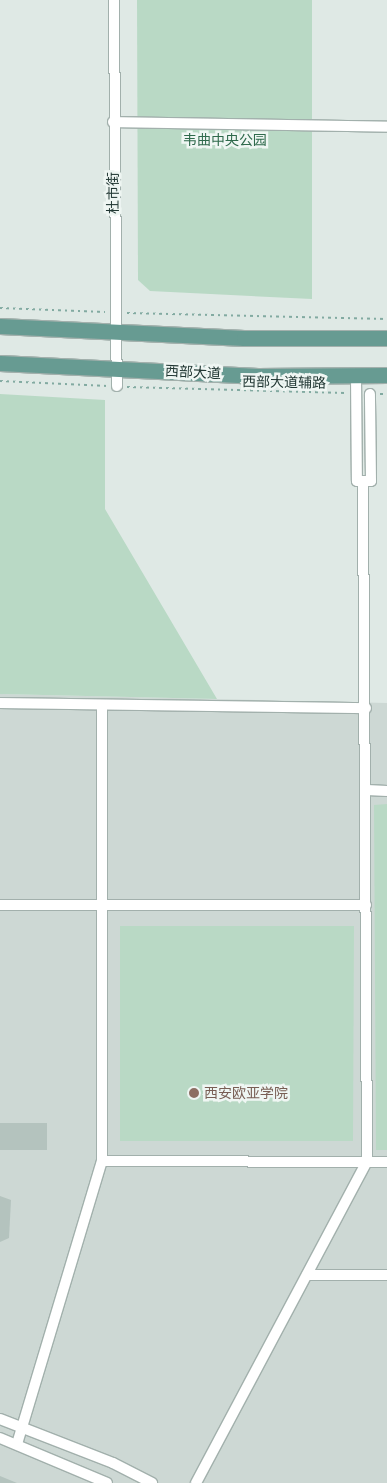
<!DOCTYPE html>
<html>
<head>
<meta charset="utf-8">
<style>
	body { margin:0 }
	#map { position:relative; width:387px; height:1483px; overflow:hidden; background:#dfe9e5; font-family:Poppins,"Noto Sans SC",sans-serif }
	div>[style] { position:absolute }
	.built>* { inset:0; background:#cdd8d4 }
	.green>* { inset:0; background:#b9d9c5 }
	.building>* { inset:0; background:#b4c3be }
	.path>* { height:2px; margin-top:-1px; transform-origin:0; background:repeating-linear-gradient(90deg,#82aaa1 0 2.5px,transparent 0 6.5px) }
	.roads { filter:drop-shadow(1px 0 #a2b0ac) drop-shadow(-1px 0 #a2b0ac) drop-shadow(0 1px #a2b0ac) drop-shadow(0 -1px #a2b0ac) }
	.street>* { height:10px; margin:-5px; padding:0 5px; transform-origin:5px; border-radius:5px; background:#fff }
	.primary>* { height:15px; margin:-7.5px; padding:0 7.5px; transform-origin:7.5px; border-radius:7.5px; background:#679b92 }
	.dots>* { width:14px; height:14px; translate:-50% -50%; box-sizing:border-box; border:2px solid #eff6f3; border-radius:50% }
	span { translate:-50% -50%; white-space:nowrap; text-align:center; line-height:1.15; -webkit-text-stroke:5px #eff6f3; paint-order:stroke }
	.park-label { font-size:14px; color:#2f6a4c }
	.street-label { font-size:14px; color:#213733 }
	.education-label { font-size:14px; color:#785e54 }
	.left { translate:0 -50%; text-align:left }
</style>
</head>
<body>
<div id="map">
	<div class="built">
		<div style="clip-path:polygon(0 694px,387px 703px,387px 1483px,0 1483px)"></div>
	</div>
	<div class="green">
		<div style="clip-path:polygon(137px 0,312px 0,312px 299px,150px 291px,138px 280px)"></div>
		<div style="clip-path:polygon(0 394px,105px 400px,105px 509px,217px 699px,0 694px)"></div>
		<div style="clip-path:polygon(387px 804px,387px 1150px,376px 1150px,374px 805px)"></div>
		<div style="clip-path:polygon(120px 926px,354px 926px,353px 1141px,120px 1141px)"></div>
	</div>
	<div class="building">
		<div style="clip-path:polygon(0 1123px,47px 1123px,47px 1150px,0 1150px)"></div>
		<div style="clip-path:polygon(0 1196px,11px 1200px,9px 1238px,0 1242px)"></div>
		<div style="clip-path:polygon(0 1476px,17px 1483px,0 1483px)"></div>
	</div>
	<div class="path">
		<div style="left:0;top:308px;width:105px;rotate:2.2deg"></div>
		<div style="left:127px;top:313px;width:260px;rotate:1.3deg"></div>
		<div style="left:0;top:381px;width:108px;rotate:2.7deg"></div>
		<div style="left:127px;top:387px;width:218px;rotate:1.6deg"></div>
		<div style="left:380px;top:394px;width:7px"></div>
	</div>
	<div class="roads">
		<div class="street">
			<div style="left:114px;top:0;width:386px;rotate:89.6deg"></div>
			<div style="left:113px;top:122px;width:274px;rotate:1deg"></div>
			<div style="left:356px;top:376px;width:105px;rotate:89.5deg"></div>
			<div style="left:357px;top:481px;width:14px"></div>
			<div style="left:371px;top:481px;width:87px;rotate:-90.7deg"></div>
			<div style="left:0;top:703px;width:366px;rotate:0.8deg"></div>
			<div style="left:102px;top:705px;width:456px;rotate:90deg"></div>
			<div style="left:367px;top:790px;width:20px;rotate:3deg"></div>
			<div style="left:0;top:905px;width:366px"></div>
			<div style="left:307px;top:1275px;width:80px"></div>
			<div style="left:0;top:1419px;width:121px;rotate:21.3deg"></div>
			<div style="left:113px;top:1463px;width:44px;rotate:27.1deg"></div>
			<div style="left:0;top:1438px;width:116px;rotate:22.8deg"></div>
			<div style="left:17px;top:1444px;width:295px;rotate:-73.3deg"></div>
			<div style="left:102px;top:1161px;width:285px;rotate:0.2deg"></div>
			<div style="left:196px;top:1483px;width:364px;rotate:-62deg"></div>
			<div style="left:367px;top:1162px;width:681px;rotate:-90.34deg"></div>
		</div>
		<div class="primary">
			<div style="left:0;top:326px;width:244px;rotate:2.8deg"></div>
			<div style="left:244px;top:338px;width:143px"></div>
			<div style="left:0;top:363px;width:258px;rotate:2.9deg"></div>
			<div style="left:258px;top:376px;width:129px;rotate:-0.4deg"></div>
		</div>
	</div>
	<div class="dots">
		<div style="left:194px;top:1093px;background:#8d6e63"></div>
	</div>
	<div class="park-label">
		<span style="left:225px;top:140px">韦曲中央公园</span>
	</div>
	<div class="street-label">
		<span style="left:113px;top:193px;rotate:-90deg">杜市街</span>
		<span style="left:193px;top:372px;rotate:3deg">西部大道</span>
		<span style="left:284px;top:382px;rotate:1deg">西部大道辅路</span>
	</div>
	<div class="education-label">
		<span class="left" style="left:204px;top:1093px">西安欧亚学院</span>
	</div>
</div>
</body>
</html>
